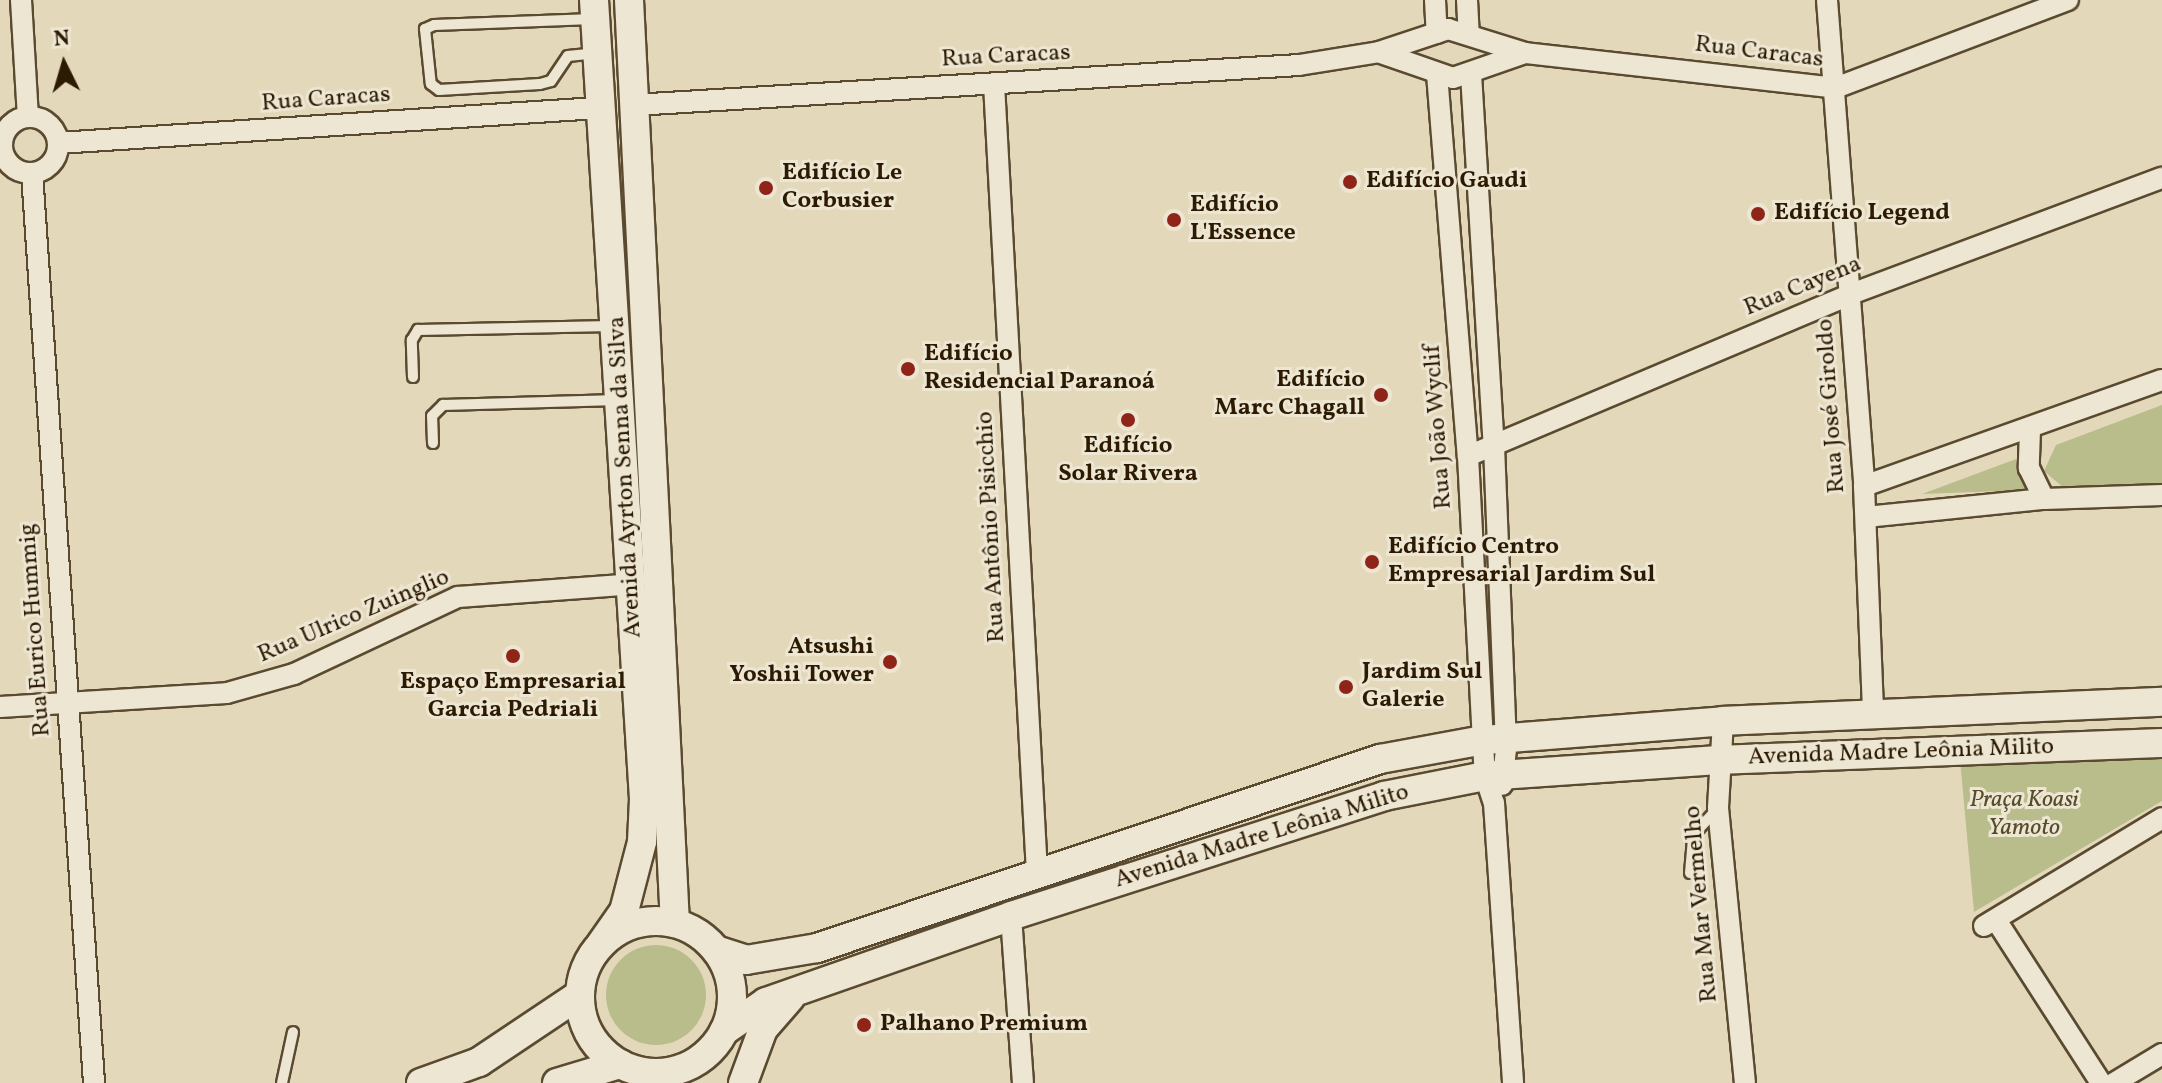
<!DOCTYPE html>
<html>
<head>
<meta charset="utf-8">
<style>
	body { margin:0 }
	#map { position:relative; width:2162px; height:1083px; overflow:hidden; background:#e4d8bb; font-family:Vollkorn,serif }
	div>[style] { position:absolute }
	.green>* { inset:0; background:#b9bd8c }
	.round { border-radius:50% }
	.roads { filter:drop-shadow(2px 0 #5a4a30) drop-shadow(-2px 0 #5a4a30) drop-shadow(0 2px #5a4a30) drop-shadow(0 -2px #5a4a30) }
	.service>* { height:10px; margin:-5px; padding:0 5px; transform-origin:5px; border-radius:5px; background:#ede6d3 }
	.minor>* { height:20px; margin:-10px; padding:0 10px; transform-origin:10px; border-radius:10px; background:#ede6d3 }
	.minor>.ring { margin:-10px; padding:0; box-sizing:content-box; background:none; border:20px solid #ede6d3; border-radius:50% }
	.secondary>* { height:28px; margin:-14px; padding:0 14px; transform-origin:14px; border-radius:14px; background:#ede6d3 }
	.secondary>.ring { margin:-14px; padding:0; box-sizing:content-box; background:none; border:28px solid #ede6d3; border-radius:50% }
	.dots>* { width:22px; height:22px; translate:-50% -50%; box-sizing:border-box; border:4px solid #ede6d3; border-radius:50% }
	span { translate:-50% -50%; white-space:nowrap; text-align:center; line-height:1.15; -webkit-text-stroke:6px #ede6d3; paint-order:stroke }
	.street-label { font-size:24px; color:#2c1b02 }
	.poi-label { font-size:24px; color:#2c1b02; font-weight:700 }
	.left { translate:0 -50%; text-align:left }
	.right { translate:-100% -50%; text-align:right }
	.park-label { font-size:24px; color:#564c2b; font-style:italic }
	.north { position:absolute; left:24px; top:24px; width:80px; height:80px; -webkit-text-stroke:6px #ede6d3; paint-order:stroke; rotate:355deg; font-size:22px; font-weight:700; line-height:32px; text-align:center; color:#2c1b02 }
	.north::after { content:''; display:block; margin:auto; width:28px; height:36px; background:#2c1b02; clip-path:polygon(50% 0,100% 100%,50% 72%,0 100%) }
</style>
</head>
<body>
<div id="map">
	<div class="green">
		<div style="clip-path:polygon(2162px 405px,2162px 483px,2065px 489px,2044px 471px,2056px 445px)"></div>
		<div style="clip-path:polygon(2016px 459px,2027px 490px,1922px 494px)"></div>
		<div style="clip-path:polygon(2162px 751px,2162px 801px,1974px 912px,1960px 760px)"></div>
		<div class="round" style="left:606px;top:945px;width:100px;height:100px"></div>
	</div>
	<div class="roads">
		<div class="service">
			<div style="left:593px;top:19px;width:159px;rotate:177.8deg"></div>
			<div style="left:434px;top:25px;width:10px;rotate:156deg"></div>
			<div style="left:425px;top:29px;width:19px;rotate:84deg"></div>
			<div style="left:427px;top:48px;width:36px;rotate:84deg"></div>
			<div style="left:431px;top:84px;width:10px;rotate:37deg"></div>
			<div style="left:439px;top:90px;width:101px;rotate:-3.4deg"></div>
			<div style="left:540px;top:84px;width:11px;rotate:-15deg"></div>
			<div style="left:551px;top:81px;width:30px;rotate:-56deg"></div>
			<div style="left:568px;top:56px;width:27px;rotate:-6deg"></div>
			<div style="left:413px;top:377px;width:37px;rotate:-92deg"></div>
			<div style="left:412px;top:340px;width:12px;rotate:-59deg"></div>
			<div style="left:418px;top:330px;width:193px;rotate:-1.2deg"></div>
			<div style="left:433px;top:443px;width:27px;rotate:-92deg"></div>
			<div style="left:432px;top:416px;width:16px;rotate:-45deg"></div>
			<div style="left:443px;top:405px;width:175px;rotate:-1.6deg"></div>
			<div style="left:1690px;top:873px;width:38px;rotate:-85deg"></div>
			<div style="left:1693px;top:835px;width:35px;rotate:-47deg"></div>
			<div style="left:282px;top:1083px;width:52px;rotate:-77.8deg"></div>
		</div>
		<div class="minor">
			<div style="left:21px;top:0;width:117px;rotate:86.6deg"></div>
			<div style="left:1435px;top:0;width:33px;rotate:87deg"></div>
			<div style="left:1467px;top:0;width:33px;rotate:87deg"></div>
			<div style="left:1827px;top:0;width:487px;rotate:85.6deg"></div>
			<div style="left:1864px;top:486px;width:228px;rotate:87.7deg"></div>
			<div style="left:1381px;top:53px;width:76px;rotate:19.1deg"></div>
			<div style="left:1453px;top:78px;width:76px;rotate:-19.1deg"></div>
			<div style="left:1437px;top:74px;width:383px;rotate:85.4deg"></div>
			<div style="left:1468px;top:456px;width:320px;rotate:87deg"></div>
			<div style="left:1485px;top:776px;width:28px;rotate:72deg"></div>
			<div style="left:1494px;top:803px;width:281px;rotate:86.1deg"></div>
			<div style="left:1471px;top:74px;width:373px;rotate:86.5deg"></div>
			<div style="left:1494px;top:446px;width:303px;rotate:87.7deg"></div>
			<div style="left:1506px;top:749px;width:36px;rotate:96deg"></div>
			<div style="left:994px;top:84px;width:789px;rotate:86.88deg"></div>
			<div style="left:634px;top:105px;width:666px;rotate:-3.44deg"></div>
			<div style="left:1299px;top:65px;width:81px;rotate:-9.2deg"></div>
			<div style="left:1379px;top:52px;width:73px;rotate:-18.4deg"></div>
			<div style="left:1448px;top:29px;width:81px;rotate:17.3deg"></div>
			<div style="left:1525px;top:53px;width:312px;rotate:6.4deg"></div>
			<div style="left:1835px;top:88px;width:249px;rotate:-20.7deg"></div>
			<div class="ring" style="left:2px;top:117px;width:36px;height:36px"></div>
			<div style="left:58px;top:143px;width:541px;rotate:-3.71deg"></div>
			<div style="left:32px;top:173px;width:912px;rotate:86.1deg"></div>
			<div style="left:2030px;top:430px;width:38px;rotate:92deg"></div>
			<div style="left:2029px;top:468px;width:34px;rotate:64deg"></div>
			<div style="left:1468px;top:456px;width:416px;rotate:-22.9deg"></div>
			<div style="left:1851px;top:294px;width:332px;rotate:-20.5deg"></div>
			<div style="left:1864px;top:486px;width:316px;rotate:-19.6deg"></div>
			<div style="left:1866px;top:517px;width:179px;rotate:-5.8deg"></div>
			<div style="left:2044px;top:499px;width:118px;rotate:-1.9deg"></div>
			<div style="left:0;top:707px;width:227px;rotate:-3.5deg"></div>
			<div style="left:227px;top:693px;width:70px;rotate:-15.8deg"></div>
			<div style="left:294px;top:674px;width:181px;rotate:-25.2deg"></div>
			<div style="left:458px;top:597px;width:175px;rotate:-4.2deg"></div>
			<div style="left:1723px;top:721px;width:87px;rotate:93.3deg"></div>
			<div style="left:1718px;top:808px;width:276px;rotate:84.4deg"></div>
			<div style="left:1011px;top:916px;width:167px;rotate:85.9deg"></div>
			<div style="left:1996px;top:920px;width:194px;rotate:57.2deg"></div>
			<div style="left:1984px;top:926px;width:208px;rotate:-31.2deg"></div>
			<div style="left:2114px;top:1083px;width:56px;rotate:-31.1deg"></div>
		</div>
		<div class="secondary">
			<div style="left:594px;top:0;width:801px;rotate:86.42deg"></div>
			<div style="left:644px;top:799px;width:43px;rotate:92.7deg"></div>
			<div style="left:642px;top:842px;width:71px;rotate:104.6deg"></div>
			<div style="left:624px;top:911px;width:40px;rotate:124.9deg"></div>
			<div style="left:629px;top:0;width:924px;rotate:87.15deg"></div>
			<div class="ring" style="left:580px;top:921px;width:124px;height:124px"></div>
			<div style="left:716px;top:950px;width:32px;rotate:18deg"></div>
			<div style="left:746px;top:960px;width:72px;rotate:-9.6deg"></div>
			<div style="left:817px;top:948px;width:594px;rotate:-18.56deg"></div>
			<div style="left:1380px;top:759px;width:106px;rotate:-10.4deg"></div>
			<div style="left:1484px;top:740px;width:240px;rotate:-4.5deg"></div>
			<div style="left:1723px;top:721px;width:439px;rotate:-2.5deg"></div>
			<div style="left:724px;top:1031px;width:51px;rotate:-34.6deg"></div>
			<div style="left:766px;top:1002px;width:260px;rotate:-19.3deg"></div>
			<div style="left:1011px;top:916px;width:392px;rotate:-17.8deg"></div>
			<div style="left:1384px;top:796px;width:103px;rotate:-11.2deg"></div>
			<div style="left:1485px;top:776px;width:234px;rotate:-3.9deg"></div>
			<div style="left:1718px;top:760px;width:444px;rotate:-2.2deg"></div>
			<div style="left:421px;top:1083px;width:62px;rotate:-19.9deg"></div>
			<div style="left:479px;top:1062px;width:120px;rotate:-33.8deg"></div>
			<div style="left:557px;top:1083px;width:66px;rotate:-16.8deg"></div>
			<div style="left:743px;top:1083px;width:58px;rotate:-69.7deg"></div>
			<div style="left:763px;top:1029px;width:41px;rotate:-48.9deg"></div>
		</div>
	</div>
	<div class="dots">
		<div style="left:1350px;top:182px;background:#8f2418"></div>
		<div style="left:766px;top:188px;background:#8f2418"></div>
		<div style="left:1758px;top:214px;background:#8f2418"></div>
		<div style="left:1174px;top:220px;background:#8f2418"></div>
		<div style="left:908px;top:369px;background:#8f2418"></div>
		<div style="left:1381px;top:395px;background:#8f2418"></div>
		<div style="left:1128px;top:420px;background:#8f2418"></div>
		<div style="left:1372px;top:562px;background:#8f2418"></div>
		<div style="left:513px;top:656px;background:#8f2418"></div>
		<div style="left:890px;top:662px;background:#8f2418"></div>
		<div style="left:1346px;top:687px;background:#8f2418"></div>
		<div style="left:864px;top:1025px;background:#8f2418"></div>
	</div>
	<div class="street-label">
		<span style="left:1759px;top:53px;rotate:7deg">Rua Caracas</span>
		<span style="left:1006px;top:57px;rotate:-3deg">Rua Caracas</span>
		<span style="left:326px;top:100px;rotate:-4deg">Rua Caracas</span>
		<span style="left:1803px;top:287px;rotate:-22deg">Rua Cayena</span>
		<span style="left:1832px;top:406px;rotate:-94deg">Rua José Giroldo</span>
		<span style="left:1439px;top:427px;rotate:-94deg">Rua João Wyclif</span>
		<span style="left:626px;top:477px;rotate:-93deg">Avenida Ayrton Senna da Silva</span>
		<span style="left:992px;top:527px;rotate:-93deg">Rua Antônio Pisicchio</span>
		<span style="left:354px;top:617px;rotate:-23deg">Rua Ulrico Zuinglio</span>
		<span style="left:36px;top:630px;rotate:-94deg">Rua Eurico Hummig</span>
		<span style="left:1901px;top:753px;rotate:-2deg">Avenida Madre Leônia Milito</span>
		<span style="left:1262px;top:837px;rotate:-17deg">Avenida Madre Leônia Milito</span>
		<span style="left:1702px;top:904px;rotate:-95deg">Rua Mar Vermelho</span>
	</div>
	<div class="poi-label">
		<span class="left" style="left:782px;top:188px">Edifício Le<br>Corbusier</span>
		<span class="left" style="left:1366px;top:182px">Edifício Gaudi</span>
		<span class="left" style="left:1190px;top:220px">Edifício<br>L'Essence</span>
		<span class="left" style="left:1774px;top:214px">Edifício Legend</span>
		<span class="left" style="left:924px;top:369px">Edifício<br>Residencial Paranoá</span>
		<span class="right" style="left:1365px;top:395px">Edifício<br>Marc Chagall</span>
		<span style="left:1128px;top:461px">Edifício<br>Solar Rivera</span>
		<span class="left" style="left:1388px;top:562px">Edifício Centro<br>Empresarial Jardim Sul</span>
		<span class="right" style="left:874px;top:662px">Atsushi<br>Yoshii Tower</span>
		<span class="left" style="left:1362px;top:687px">Jardim Sul<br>Galerie</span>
		<span style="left:513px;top:697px">Espaço Empresarial<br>Garcia Pedriali</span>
		<span class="left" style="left:880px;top:1025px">Palhano Premium</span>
	</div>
	<div class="park-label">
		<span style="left:2024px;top:815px">Praça Koasi<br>Yamoto</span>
	</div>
	<div class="north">N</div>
</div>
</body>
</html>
